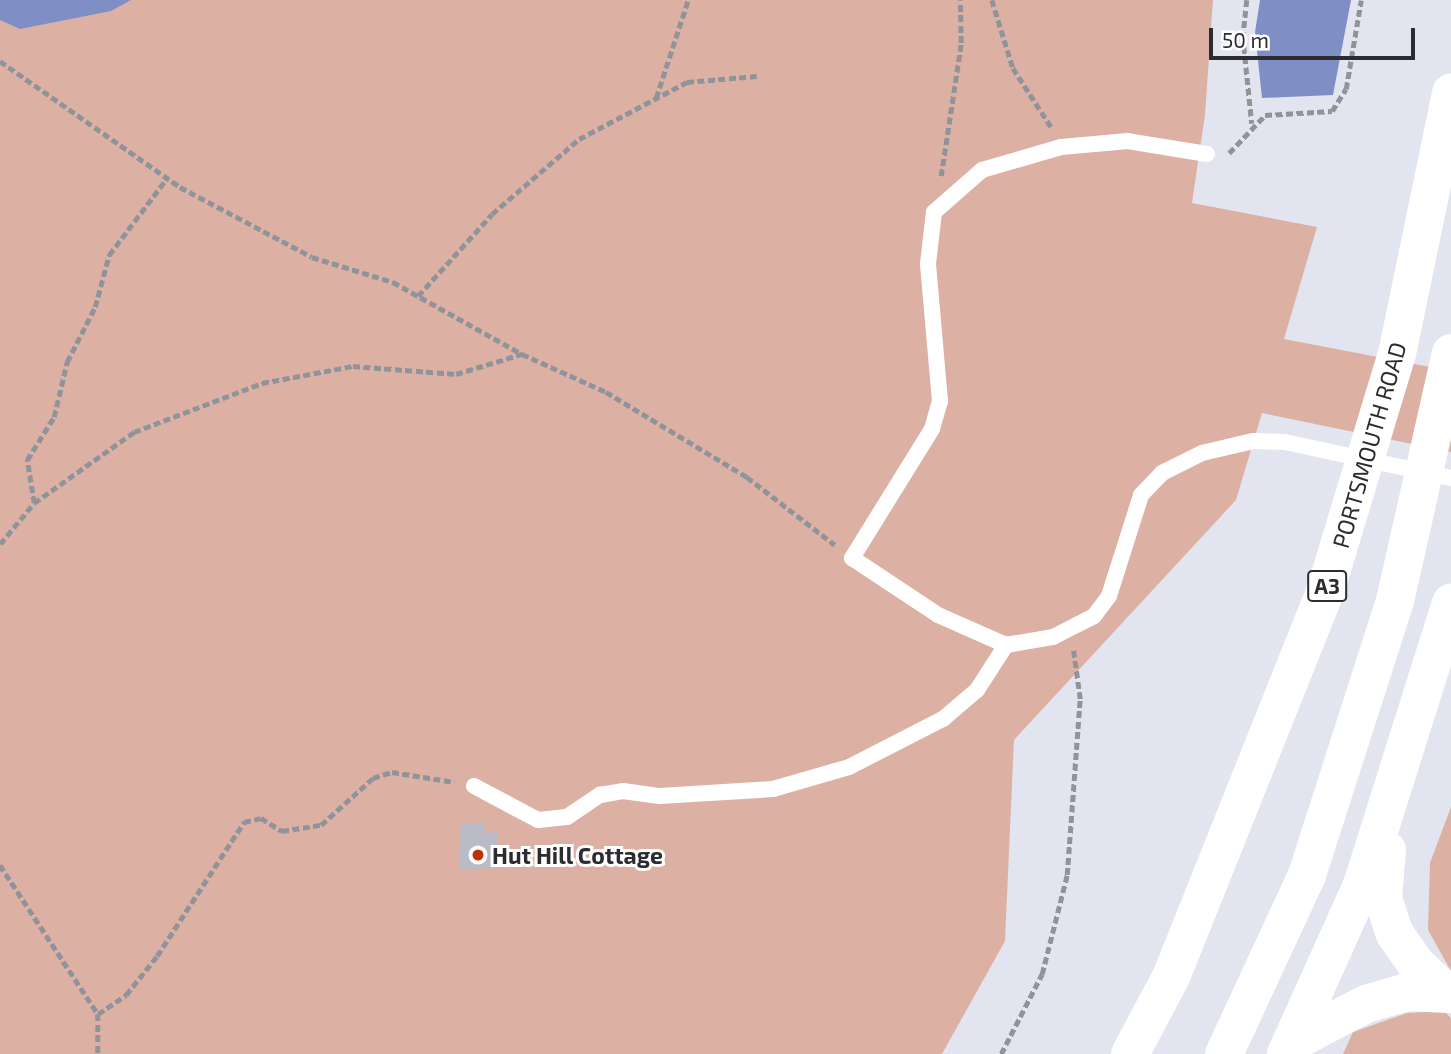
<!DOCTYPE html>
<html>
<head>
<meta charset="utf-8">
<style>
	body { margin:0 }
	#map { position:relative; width:1451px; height:1054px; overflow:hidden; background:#e2e5ef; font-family:"Exo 2",sans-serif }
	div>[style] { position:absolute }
	.green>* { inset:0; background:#ddb0a4 }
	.water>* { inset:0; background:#7f8ec4 }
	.building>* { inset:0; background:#b9bcc6 }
	.path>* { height:4.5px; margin-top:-2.25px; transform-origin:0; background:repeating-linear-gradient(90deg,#90939a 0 7px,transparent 0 10.5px) }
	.lane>* { height:16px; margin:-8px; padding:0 8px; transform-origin:8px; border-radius:8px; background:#fff }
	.highway>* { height:38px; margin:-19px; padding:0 19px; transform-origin:19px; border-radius:19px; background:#fff }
	.dots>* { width:19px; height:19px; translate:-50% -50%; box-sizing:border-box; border:4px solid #fff; border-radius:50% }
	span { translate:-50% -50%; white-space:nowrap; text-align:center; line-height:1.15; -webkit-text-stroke:6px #fff; paint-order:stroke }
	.shield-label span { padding:2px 5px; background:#fff; border:2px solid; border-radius:5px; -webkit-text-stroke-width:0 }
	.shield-label { font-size:21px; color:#2b2c30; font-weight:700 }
	.street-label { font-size:23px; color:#2b2c30 }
	.poi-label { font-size:23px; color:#2b2c30; font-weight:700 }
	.left { translate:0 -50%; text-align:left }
	.scale { position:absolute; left:1209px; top:28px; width:206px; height:32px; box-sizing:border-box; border:4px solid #2b2c30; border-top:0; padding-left:9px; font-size:21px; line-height:24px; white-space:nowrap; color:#2b2c30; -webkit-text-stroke:5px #fff; paint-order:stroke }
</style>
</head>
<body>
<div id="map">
	<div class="green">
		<div style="clip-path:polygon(0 0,1213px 0,1205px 115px,1192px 203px,1317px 227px,1284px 339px,1451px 371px,1451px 452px,1262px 413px,1236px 500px,1014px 740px,1005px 941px,942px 1054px,0 1054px)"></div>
		<div style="clip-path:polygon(1451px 807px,1451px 971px,1428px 930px,1430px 863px)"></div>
		<div style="clip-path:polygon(1444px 1011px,1451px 1018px,1451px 1054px,1343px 1054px,1353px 1032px,1407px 1013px)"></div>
	</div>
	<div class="water">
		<div style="clip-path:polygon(0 0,131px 0,111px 11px,20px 29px,0 20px)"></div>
		<div style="clip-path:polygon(1260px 0,1351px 0,1333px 95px,1262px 98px,1255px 32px)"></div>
	</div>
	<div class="building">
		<div style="clip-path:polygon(461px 824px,486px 824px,486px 833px,497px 832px,498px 868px,459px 869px)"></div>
	</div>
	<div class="path">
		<div style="left:992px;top:0;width:71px;rotate:72.8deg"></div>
		<div style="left:1013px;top:68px;width:72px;rotate:57deg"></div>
		<div style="left:1247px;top:0;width:36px;rotate:96deg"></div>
		<div style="left:1243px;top:36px;width:88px;rotate:84.2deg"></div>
		<div style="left:0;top:61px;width:220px;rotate:35deg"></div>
		<div style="left:180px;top:187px;width:149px;rotate:27.9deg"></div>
		<div style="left:312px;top:257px;width:85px;rotate:17.2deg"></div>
		<div style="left:393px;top:282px;width:148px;rotate:29.2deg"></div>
		<div style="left:522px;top:354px;width:92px;rotate:24.3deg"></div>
		<div style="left:606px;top:392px;width:165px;rotate:31.1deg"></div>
		<div style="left:747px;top:477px;width:111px;rotate:37.7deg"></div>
		<div style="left:656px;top:98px;width:103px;rotate:-71.9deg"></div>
		<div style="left:1229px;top:153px;width:52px;rotate:-46.5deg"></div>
		<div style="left:1265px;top:115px;width:67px;rotate:-3.4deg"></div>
		<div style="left:1332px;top:111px;width:26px;rotate:-58deg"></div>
		<div style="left:1346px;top:89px;width:90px;rotate:-80.4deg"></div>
		<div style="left:941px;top:176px;width:134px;rotate:-81.4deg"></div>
		<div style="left:961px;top:43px;width:43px;rotate:-91.3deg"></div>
		<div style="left:418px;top:296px;width:110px;rotate:-47.9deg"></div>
		<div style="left:492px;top:214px;width:115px;rotate:-40.8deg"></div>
		<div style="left:579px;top:139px;width:122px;rotate:-27.8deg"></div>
		<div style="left:687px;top:82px;width:70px;rotate:-4.9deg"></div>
		<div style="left:34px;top:503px;width:44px;rotate:-99.2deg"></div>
		<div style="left:27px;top:460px;width:51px;rotate:-57.9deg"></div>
		<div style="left:54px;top:417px;width:57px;rotate:-76.7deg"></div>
		<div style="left:67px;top:362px;width:62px;rotate:-63deg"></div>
		<div style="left:95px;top:307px;width:54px;rotate:-74.9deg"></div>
		<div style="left:109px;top:255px;width:96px;rotate:-53deg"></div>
		<div style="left:0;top:544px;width:53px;rotate:-50.3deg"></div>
		<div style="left:34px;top:503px;width:123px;rotate:-35.4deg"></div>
		<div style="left:134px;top:432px;width:137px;rotate:-20.9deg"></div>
		<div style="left:262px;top:383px;width:93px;rotate:-10.6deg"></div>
		<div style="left:353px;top:366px;width:103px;rotate:4.4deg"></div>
		<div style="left:456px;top:374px;width:69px;rotate:-16.9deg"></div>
		<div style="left:0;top:865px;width:178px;rotate:56.7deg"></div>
		<div style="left:98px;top:1014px;width:40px;rotate:90deg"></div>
		<div style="left:98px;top:1014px;width:34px;rotate:-34deg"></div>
		<div style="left:126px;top:995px;width:50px;rotate:-51.5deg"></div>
		<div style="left:157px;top:956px;width:160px;rotate:-57deg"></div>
		<div style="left:244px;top:822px;width:17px;rotate:-13deg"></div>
		<div style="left:261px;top:818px;width:25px;rotate:32deg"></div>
		<div style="left:282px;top:831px;width:39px;rotate:-9deg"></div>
		<div style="left:321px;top:825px;width:70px;rotate:-42.1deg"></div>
		<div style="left:373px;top:778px;width:20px;rotate:-18deg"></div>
		<div style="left:392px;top:772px;width:63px;rotate:9.2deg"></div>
		<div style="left:1001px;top:1054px;width:90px;rotate:-62.9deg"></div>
		<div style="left:1042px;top:974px;width:102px;rotate:-75.8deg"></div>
		<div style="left:1067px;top:875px;width:176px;rotate:-85.8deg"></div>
		<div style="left:1080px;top:699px;width:51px;rotate:-97.8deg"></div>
	</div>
	<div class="lane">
		<div style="left:1207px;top:154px;width:80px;rotate:-170.7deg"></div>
		<div style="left:1128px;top:141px;width:67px;rotate:174.9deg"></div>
		<div style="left:1061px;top:147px;width:82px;rotate:163.8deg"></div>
		<div style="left:982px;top:170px;width:64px;rotate:138.8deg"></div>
		<div style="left:934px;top:212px;width:52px;rotate:96.6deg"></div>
		<div style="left:928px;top:264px;width:138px;rotate:85deg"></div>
		<div style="left:940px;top:401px;width:29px;rotate:106deg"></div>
		<div style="left:932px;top:429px;width:152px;rotate:121.8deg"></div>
		<div style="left:852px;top:558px;width:103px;rotate:33.5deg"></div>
		<div style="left:938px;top:615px;width:74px;rotate:23.8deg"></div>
		<div style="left:1006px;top:645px;width:48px;rotate:-9.7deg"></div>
		<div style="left:1053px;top:637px;width:46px;rotate:-27.1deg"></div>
		<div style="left:1094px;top:616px;width:25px;rotate:-53deg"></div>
		<div style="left:1109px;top:596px;width:106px;rotate:-72.4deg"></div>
		<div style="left:1141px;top:495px;width:30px;rotate:-46deg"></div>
		<div style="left:1162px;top:473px;width:45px;rotate:-26.6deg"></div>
		<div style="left:1202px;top:453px;width:52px;rotate:-13.2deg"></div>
		<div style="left:1253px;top:441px;width:32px;rotate:2deg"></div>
		<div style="left:1285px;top:442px;width:170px;rotate:12.2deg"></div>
		<div style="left:474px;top:786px;width:72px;rotate:28deg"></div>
		<div style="left:538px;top:820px;width:29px;rotate:-6deg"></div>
		<div style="left:567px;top:817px;width:40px;rotate:-34deg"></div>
		<div style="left:600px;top:795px;width:23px;rotate:-10deg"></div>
		<div style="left:623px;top:791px;width:37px;rotate:8deg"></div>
		<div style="left:660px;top:796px;width:113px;rotate:-3.5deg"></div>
		<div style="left:773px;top:789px;width:79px;rotate:-16.1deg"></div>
		<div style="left:849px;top:767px;width:106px;rotate:-27.1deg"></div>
		<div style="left:943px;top:719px;width:45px;rotate:-40.5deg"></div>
		<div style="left:977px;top:690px;width:54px;rotate:-57.2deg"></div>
	</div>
	<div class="highway">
		<div style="left:1387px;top:850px;width:48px;rotate:94.8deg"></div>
		<div style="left:1383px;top:898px;width:38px;rotate:72deg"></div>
		<div style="left:1395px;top:934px;width:35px;rotate:55deg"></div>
		<div style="left:1415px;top:963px;width:45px;rotate:43.2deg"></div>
		<div style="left:1291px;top:1043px;width:85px;rotate:-27.5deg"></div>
		<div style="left:1366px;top:1004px;width:43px;rotate:-16.3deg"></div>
		<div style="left:1407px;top:992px;width:41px;rotate:2.8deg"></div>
		<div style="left:1130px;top:1054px;width:87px;rotate:-62deg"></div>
		<div style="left:1171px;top:977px;width:415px;rotate:-68.2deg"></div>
		<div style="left:1325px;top:592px;width:249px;rotate:-73.2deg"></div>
		<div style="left:1397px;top:354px;width:267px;rotate:-78.3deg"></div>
		<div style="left:1224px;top:1054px;width:197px;rotate:-65.1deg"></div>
		<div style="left:1307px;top:875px;width:288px;rotate:-72.2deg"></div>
		<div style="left:1395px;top:601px;width:254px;rotate:-77.3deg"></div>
		<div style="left:1286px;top:1054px;width:185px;rotate:-65.8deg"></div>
		<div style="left:1362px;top:885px;width:296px;rotate:-72.5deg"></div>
	</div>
	<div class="dots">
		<div style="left:478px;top:855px;background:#bc3302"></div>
	</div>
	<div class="shield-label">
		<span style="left:1327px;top:586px">A3</span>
	</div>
	<div class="street-label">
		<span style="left:1369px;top:445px;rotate:-74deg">PORTSMOUTH ROAD</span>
	</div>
	<div class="poi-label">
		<span class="left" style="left:492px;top:855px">Hut Hill Cottage</span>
	</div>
	<div class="scale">50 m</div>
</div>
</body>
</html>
